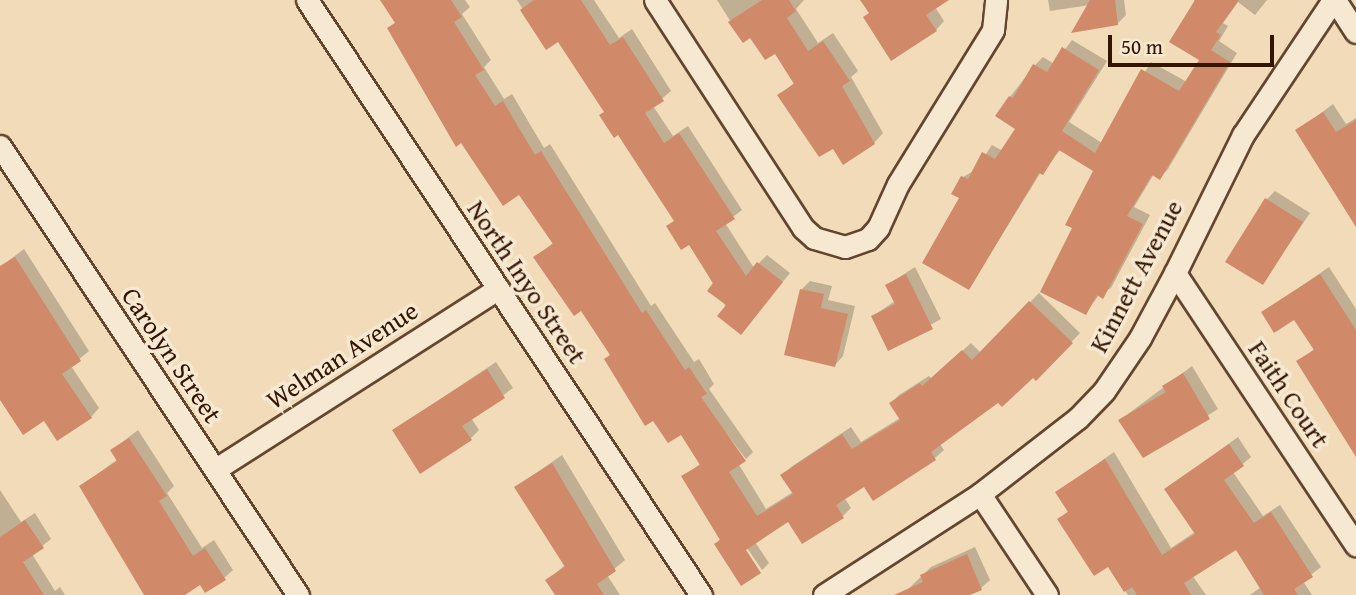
<!DOCTYPE html>
<html>
<head>
<meta charset="utf-8">
<style>
	body { margin:0 }
	#map { position:relative; width:1356px; height:595px; overflow:hidden; background:#f1dbb8; font-family:"Gentium Book Plus",serif }
	div>[style] { position:absolute }
	.shadow>* { inset:0; background:#0003 }
	.building>* { inset:0; background:#d08a6a }
	.roads { filter:drop-shadow(2px 0 #634630) drop-shadow(-2px 0 #634630) drop-shadow(0 2px #634630) drop-shadow(0 -2px #634630) }
	.minor>* { height:21px; margin:-10.5px; padding:0 10.5px; transform-origin:10.5px; border-radius:10.5px; background:#f6e8d1 }
	span { translate:-50% -50%; white-space:nowrap; text-align:center; line-height:1.15; -webkit-text-stroke:7px #f6e8d1; paint-order:stroke }
	.street-label { font-size:26px; color:#341502 }
	.scale { position:absolute; left:1108px; top:35px; width:166px; height:32px; box-sizing:border-box; border:4px solid #341502; border-top:0; padding-left:9px; font-size:21px; line-height:24px; white-space:nowrap; color:#341502; -webkit-text-stroke:5px #f6e8d1; paint-order:stroke }
</style>
</head>
<body>
<div id="map">
	<div class="shadow">
		<div style="clip-path:polygon(382px 0,465px 0,470px 7px,462px 14px,491px 60px,484px 67px,504px 99px,512px 94px,544px 148px,550px 144px,651px 306px,655px 303px,694px 362px,699px 359px,714px 384px,709px 389px,753px 452px,746px 459px,694px 391px,766px 509px,793px 492px,783px 476px,791px 467px,851px 427px,861px 442px,900px 418px,891px 403px,899px 395px,929px 376px,932px 379px,971px 343px,981px 353px,1039px 293px,1080px 333px,1036px 379px,1033px 376px,998px 401px,940px 444px,944px 450px,935px 458px,874px 498px,864px 484px,844px 497px,851px 508px,843px 516px,789px 520px,755px 542px,769px 563px,762px 570px,743px 542px,716px 544px,721px 538px,683px 477px,701px 463px,682px 433px,611px 354px,582px 309px,535px 258px,554px 242px,520px 193px,462px 141px,456px 144px,389px 28px,396px 22px)"></div>
		<div style="clip-path:polygon(517px 0,594px 0,619px 38px,632px 29px,671px 91px,653px 106px,673px 136px,688px 126px,742px 210px,725px 223px,754px 268px,767px 255px,790px 273px,741px 333px,689px 242px,668px 227px,675px 220px,559px 40px,547px 48px)"></div>
		<div style="clip-path:polygon(717px 0,804px 0,796px 9px,818px 43px,833px 33px,858px 71px,851px 77px,883px 133px,874px 143px,833px 146px,780px 95px,795px 82px,775px 51px,751px 36px,743px 41px)"></div>
		<div style="clip-path:polygon(863px 0,943px 0,935px 7px,944px 21px,936px 30px,870px 12px)"></div>
		<div style="clip-path:polygon(1048px 0,1124px 0,1126px 15px,1117px 24px,1090px 5px,1050px 11px)"></div>
		<div style="clip-path:polygon(1194px 0,1267px 0,1255px 15px,1238px 2px,1223px 23px,1228px 26px,1219px 41px,1237px 53px,1168px 169px,1160px 178px,1154px 174px,1134px 207px,1150px 215px,1111px 288px,1099px 295px,1086px 313px,1074px 228px,1096px 170px,1061px 149px,1041px 172px,969px 288px,963px 177px,975px 170px,992px 145px,1003px 151px,1017px 129px,1010px 97px,1035px 65px,1043px 57px,1054px 64px,1072px 40px,1107px 61px,1069px 122px,1102px 143px,1151px 62px,1187px 82px,1201px 60px)"></div>
		<div style="clip-path:polygon(1333px 104px,1346px 124px,1356px 118px,1356px 227px,1297px 131px)"></div>
		<div style="clip-path:polygon(1275px 191px,1310px 213px,1263px 283px,1267px 199px)"></div>
		<div style="clip-path:polygon(24px 249px,89px 351px,71px 366px,99px 408px,91px 417px,45px 419px,0 397px,0 267px)"></div>
		<div style="clip-path:polygon(915px 267px,941px 319px,889px 348px,873px 316px,895px 301px,887px 285px)"></div>
		<div style="clip-path:polygon(1329px 267px,1356px 309px,1356px 441px,1299px 362px,1315px 348px,1295px 317px,1263px 313px)"></div>
		<div style="clip-path:polygon(810px 281px,832px 286px,828px 300px,855px 306px,843px 356px,835px 365px,802px 289px)"></div>
		<div style="clip-path:polygon(496px 362px,513px 388px,471px 418px,479px 430px,470px 439px,394px 430px)"></div>
		<div style="clip-path:polygon(1192px 366px,1218px 409px,1143px 456px,1120px 420px)"></div>
		<div style="clip-path:polygon(138px 430px,174px 486px,167px 493px,202px 548px,214px 540px,233px 570px,224px 578px,201px 583px,182px 595px,147px 595px,81px 486px,118px 459px,112px 450px)"></div>
		<div style="clip-path:polygon(1238px 437px,1251px 457px,1233px 472px,1263px 516px,1280px 505px,1321px 567px,1303px 581px,1312px 595px,1250px 595px,1261px 587px,1236px 547px,1192px 575px,1206px 595px,1128px 595px,1108px 565px,1060px 519px,1069px 510px,1057px 492px,1114px 452px,1171px 548px,1195px 532px,1166px 489px)"></div>
		<div style="clip-path:polygon(562px 455px,625px 560px,607px 575px,620px 595px,557px 595px,547px 580px,565px 565px,516px 487px)"></div>
		<div style="clip-path:polygon(0 490px,21px 522px,35px 513px,51px 539px,32px 554px,55px 591px,60px 587px,65px 595px,0 595px)"></div>
		<div style="clip-path:polygon(975px 547px,990px 580px,981px 588px,966px 595px,902px 595px,931px 567px)"></div>
	</div>
	<div class="building">
		<div style="clip-path:polygon(380px 0,451px 0,462px 17px,454px 22px,484px 70px,475px 75px,495px 106px,503px 101px,535px 155px,541px 151px,642px 313px,646px 310px,685px 370px,689px 367px,707px 394px,701px 397px,746px 461px,729px 472px,757px 516px,793px 494px,780px 475px,842px 434px,852px 449px,900px 420px,889px 403px,920px 383px,922px 386px,962px 350px,972px 360px,1029px 301px,1073px 343px,1036px 381px,1033px 378px,1002px 407px,998px 403px,931px 452px,936px 460px,873px 501px,864px 487px,836px 505px,844px 518px,802px 544px,788px 522px,746px 550px,761px 573px,741px 586px,714px 544px,720px 540px,681px 476px,700px 465px,681px 435px,668px 443px,653px 421px,645px 426px,604px 359px,610px 355px,581px 311px,574px 316px,533px 257px,553px 244px,519px 195px,503px 206px,461px 143px,456px 147px,387px 28px,395px 23px)"></div>
		<div style="clip-path:polygon(534px 0,581px 0,610px 45px,623px 37px,664px 101px,645px 113px,664px 143px,679px 133px,735px 219px,716px 231px,746px 276px,757px 262px,783px 282px,741px 335px,717px 316px,726px 305px,707px 291px,713px 283px,689px 245px,681px 250px,666px 226px,674px 221px,618px 135px,614px 138px,599px 115px,604px 112px,558px 42px,546px 50px,520px 10px)"></div>
		<div style="clip-path:polygon(762px 0,789px 0,796px 11px,787px 18px,808px 51px,823px 41px,850px 81px,842px 86px,875px 144px,843px 165px,833px 149px,819px 157px,777px 95px,794px 84px,775px 54px,765px 60px,750px 38px,743px 43px,728px 22px)"></div>
		<div style="clip-path:polygon(860px 0,949px 0,926px 15px,937px 31px,891px 61px,863px 17px,869px 13px)"></div>
		<div style="clip-path:polygon(1090px 0,1115px 0,1118px 25px,1071px 33px)"></div>
		<div style="clip-path:polygon(1195px 0,1239px 0,1216px 32px,1221px 35px,1211px 50px,1230px 62px,1160px 180px,1152px 175px,1127px 216px,1143px 224px,1103px 299px,1097px 295px,1086px 315px,1040px 292px,1072px 228px,1065px 225px,1093px 171px,1059px 150px,1043px 175px,1039px 173px,969px 290px,922px 263px,959px 198px,951px 194px,961px 176px,968px 179px,982px 152px,995px 159px,1015px 129px,995px 116px,1009px 96px,1013px 98px,1033px 64px,1047px 72px,1062px 47px,1099px 70px,1062px 131px,1095px 153px,1141px 69px,1179px 91px,1199px 60px,1169px 42px)"></div>
		<div style="clip-path:polygon(1323px 112px,1336px 132px,1356px 120px,1356px 227px,1295px 130px)"></div>
		<div style="clip-path:polygon(1265px 198px,1303px 222px,1263px 285px,1225px 262px)"></div>
		<div style="clip-path:polygon(15px 257px,81px 361px,62px 374px,92px 418px,57px 441px,44px 421px,23px 435px,0 400px,0 266px)"></div>
		<div style="clip-path:polygon(906px 274px,933px 329px,888px 351px,871px 316px,895px 304px,885px 285px)"></div>
		<div style="clip-path:polygon(1320px 274px,1356px 330px,1356px 457px,1296px 361px,1314px 350px,1294px 320px,1274px 333px,1261px 312px)"></div>
		<div style="clip-path:polygon(800px 289px,824px 294px,821px 308px,848px 314px,835px 367px,784px 355px)"></div>
		<div style="clip-path:polygon(487px 369px,505px 398px,462px 426px,472px 440px,420px 474px,392px 430px)"></div>
		<div style="clip-path:polygon(1183px 373px,1210px 419px,1143px 458px,1118px 420px,1166px 392px,1162px 386px)"></div>
		<div style="clip-path:polygon(129px 438px,167px 496px,159px 501px,193px 556px,205px 548px,226px 580px,205px 593px,200px 585px,185px 595px,144px 595px,79px 486px,117px 461px,110px 450px)"></div>
		<div style="clip-path:polygon(1229px 444px,1244px 466px,1224px 480px,1254px 523px,1271px 512px,1313px 577px,1294px 589px,1298px 595px,1264px 595px,1236px 550px,1184px 583px,1191px 595px,1137px 595px,1132px 587px,1124px 592px,1108px 567px,1094px 576px,1057px 519px,1068px 512px,1055px 492px,1105px 459px,1162px 555px,1195px 534px,1164px 489px)"></div>
		<div style="clip-path:polygon(552px 463px,616px 571px,597px 584px,604px 595px,555px 595px,545px 580px,565px 567px,514px 487px)"></div>
		<div style="clip-path:polygon(25px 520px,44px 548px,23px 562px,44px 595px,0 595px,0 537px)"></div>
		<div style="clip-path:polygon(967px 554px,982px 590px,970px 595px,894px 595px,923px 582px,920px 575px)"></div>
	</div>
	<div class="roads">
		<div class="minor">
			<div style="left:307px;top:0;width:714px;rotate:56.49deg"></div>
			<div style="left:655px;top:0;width:272px;rotate:57deg"></div>
			<div style="left:803px;top:228px;width:15px;rotate:42deg"></div>
			<div style="left:814px;top:238px;width:32px;rotate:16deg"></div>
			<div style="left:845px;top:247px;width:24px;rotate:-19deg"></div>
			<div style="left:868px;top:239px;width:15px;rotate:-48deg"></div>
			<div style="left:878px;top:228px;width:48px;rotate:-65.6deg"></div>
			<div style="left:898px;top:184px;width:181px;rotate:-58.3deg"></div>
			<div style="left:993px;top:30px;width:30px;rotate:-84deg"></div>
			<div style="left:1335px;top:0;width:38px;rotate:57deg"></div>
			<div style="left:0;top:146px;width:539px;rotate:56.43deg"></div>
			<div style="left:1175px;top:273px;width:327px;rotate:56.4deg"></div>
			<div style="left:216px;top:469px;width:335px;rotate:-32.6deg"></div>
			<div style="left:980px;top:494px;width:121px;rotate:56.4deg"></div>
			<div style="left:824px;top:595px;width:186px;rotate:-32.9deg"></div>
			<div style="left:980px;top:494px;width:124px;rotate:-37.8deg"></div>
			<div style="left:1078px;top:418px;width:37px;rotate:-46deg"></div>
			<div style="left:1104px;top:391px;width:64px;rotate:-55.8deg"></div>
			<div style="left:1140px;top:338px;width:74px;rotate:-61.7deg"></div>
			<div style="left:1175px;top:273px;width:154px;rotate:-63.8deg"></div>
			<div style="left:1243px;top:135px;width:162px;rotate:-56.3deg"></div>
		</div>
	</div>
	<div class="street-label">
		<span style="left:1136px;top:276px;rotate:-62deg">Kinnett Avenue</span>
		<span style="left:527px;top:282px;rotate:56deg">North Inyo Street</span>
		<span style="left:172px;top:355px;rotate:56deg">Carolyn Street</span>
		<span style="left:342px;top:355px;rotate:-33deg">Welman Avenue</span>
		<span style="left:1289px;top:394px;rotate:56deg">Faith Court</span>
	</div>
	<div class="scale">50 m</div>
</div>
</body>
</html>
